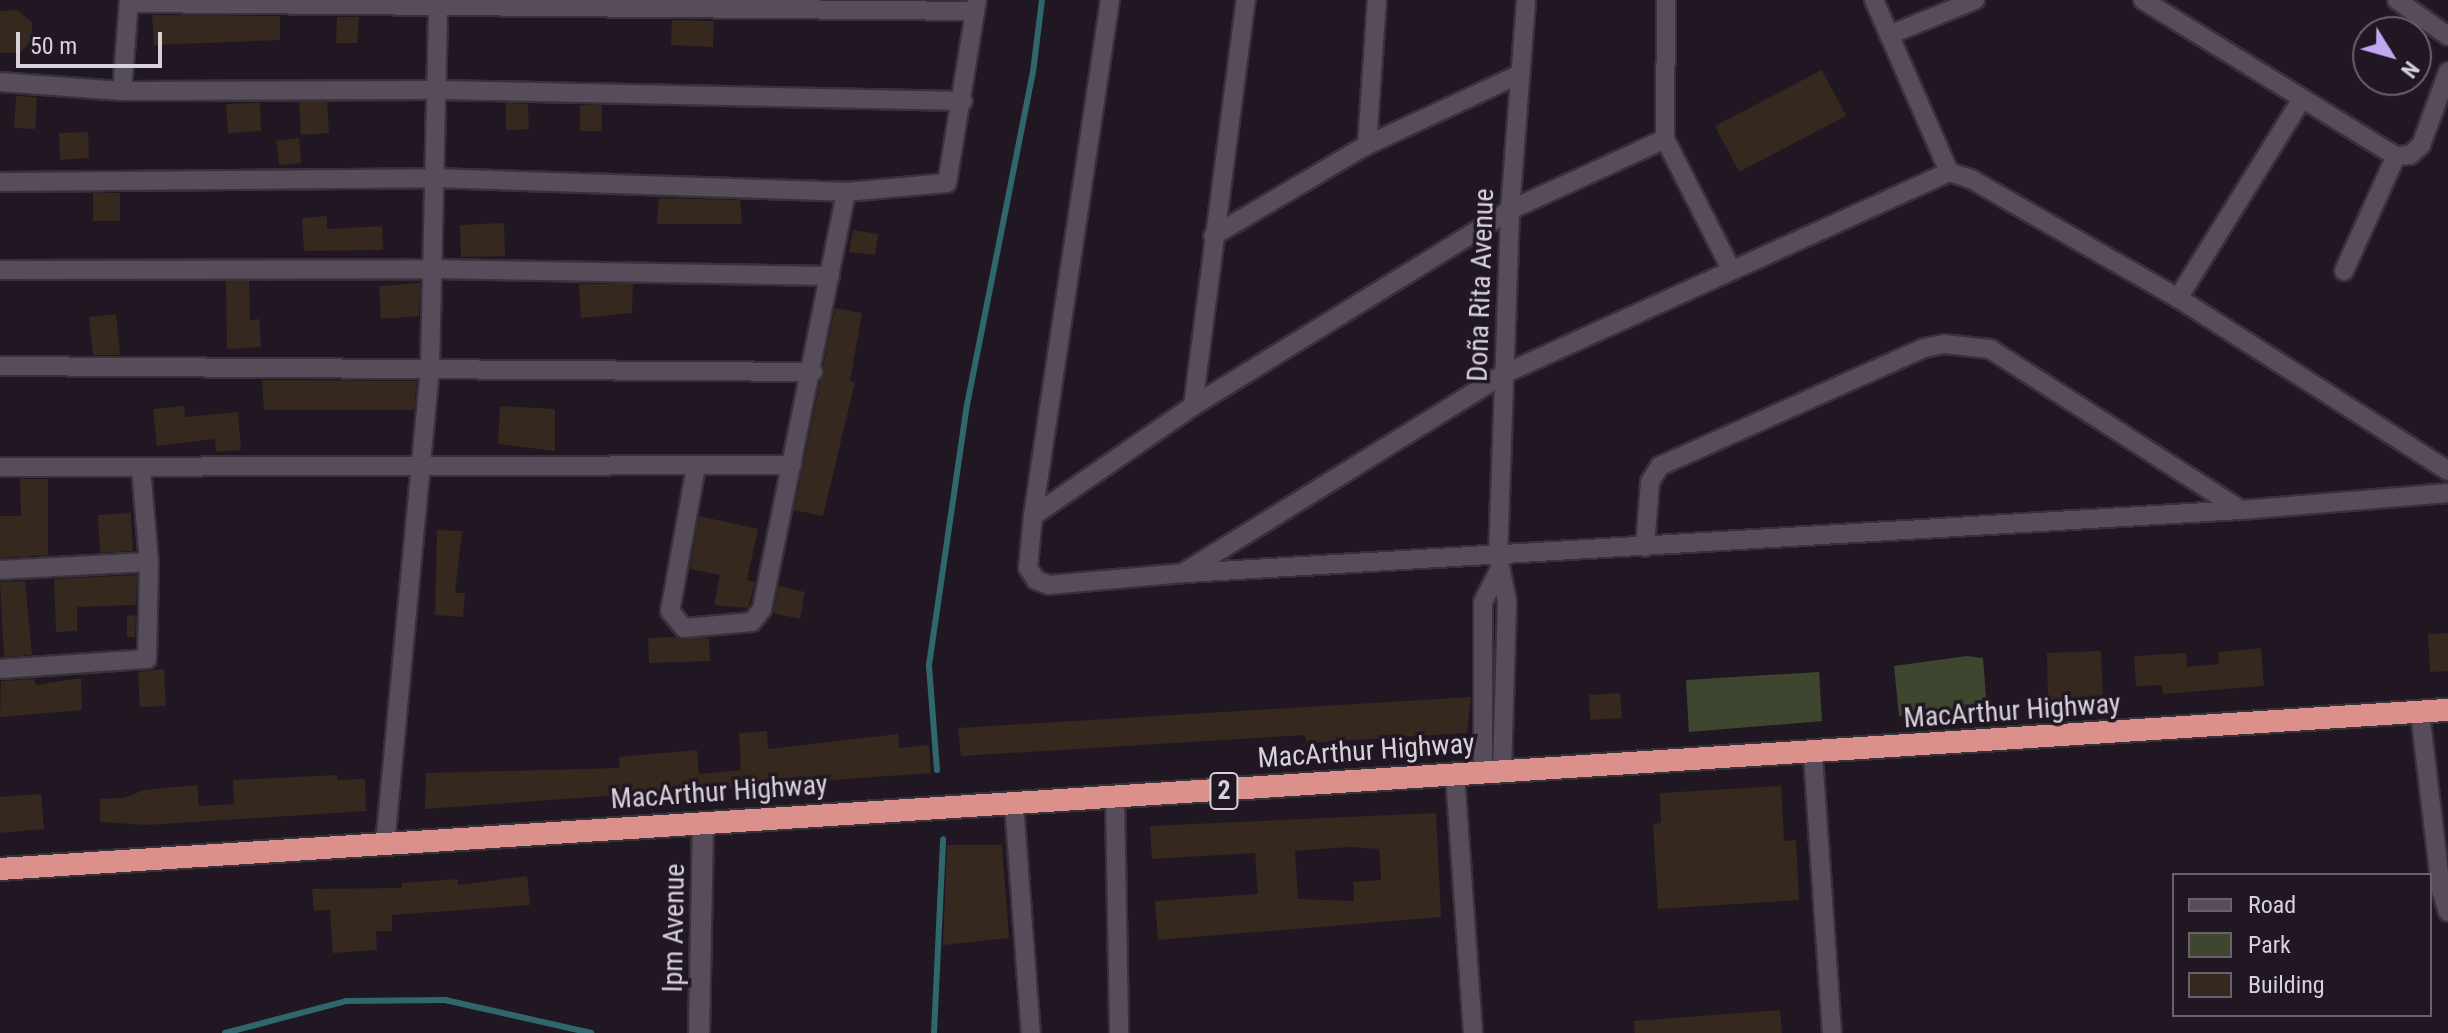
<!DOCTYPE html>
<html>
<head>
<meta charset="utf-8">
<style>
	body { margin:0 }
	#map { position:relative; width:2448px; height:1033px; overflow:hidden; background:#201722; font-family:"Roboto Condensed",sans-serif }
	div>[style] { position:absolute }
	.green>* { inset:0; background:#3f4630 }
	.stream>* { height:6px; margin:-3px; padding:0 3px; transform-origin:3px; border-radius:3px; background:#2f676c }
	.building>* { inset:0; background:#35281f }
	.roads { filter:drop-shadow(2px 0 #373139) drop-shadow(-2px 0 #373139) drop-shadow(0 2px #373139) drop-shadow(0 -2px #373139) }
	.minor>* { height:18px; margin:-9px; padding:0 9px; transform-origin:9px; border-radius:9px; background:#574d5a }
	.tertiary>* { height:20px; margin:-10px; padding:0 10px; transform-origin:10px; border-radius:10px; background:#574d5a }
	.trunk>* { height:22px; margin:-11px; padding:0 11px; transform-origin:11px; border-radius:11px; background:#dc908c }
	span { translate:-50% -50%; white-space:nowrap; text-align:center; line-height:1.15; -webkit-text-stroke:7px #201722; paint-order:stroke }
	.shield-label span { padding:2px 6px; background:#201722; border:2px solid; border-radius:6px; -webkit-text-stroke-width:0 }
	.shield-label { font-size:26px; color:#d7d1d9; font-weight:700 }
	.street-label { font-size:28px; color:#d7d1d9 }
	.legend { position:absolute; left:2172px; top:873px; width:260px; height:144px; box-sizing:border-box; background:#201722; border:2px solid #69616b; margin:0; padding:10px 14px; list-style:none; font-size:24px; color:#d7d1d9 }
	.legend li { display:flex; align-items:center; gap:16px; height:40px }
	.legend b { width:40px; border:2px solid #69616b }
	.north { position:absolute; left:2352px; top:16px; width:80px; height:80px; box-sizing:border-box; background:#201722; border:2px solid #69616b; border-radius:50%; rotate:127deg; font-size:22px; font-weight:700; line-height:32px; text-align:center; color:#d7d1d9 }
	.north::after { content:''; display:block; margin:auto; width:28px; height:36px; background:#c2a8f2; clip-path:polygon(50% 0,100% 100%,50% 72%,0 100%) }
	.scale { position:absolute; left:16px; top:32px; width:146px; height:36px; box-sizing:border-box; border:4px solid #d7d1d9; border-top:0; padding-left:10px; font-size:24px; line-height:28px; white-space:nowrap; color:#d7d1d9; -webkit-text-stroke:6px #201722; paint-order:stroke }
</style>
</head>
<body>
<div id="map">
	<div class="green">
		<div style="clip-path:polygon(1967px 656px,1983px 658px,1987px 711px,1899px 716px,1894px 666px)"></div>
		<div style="clip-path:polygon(1819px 672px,1822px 721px,1689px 732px,1686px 680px)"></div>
	</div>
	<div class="stream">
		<div style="left:937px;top:770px;width:105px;rotate:-94.4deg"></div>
		<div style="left:929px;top:665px;width:263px;rotate:-81.7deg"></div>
		<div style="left:967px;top:405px;width:339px;rotate:-78.8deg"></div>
		<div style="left:1033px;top:72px;width:73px;rotate:-82.9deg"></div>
		<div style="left:225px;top:1033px;width:125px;rotate:-14.8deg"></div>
		<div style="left:346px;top:1001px;width:99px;rotate:-0.6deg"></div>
		<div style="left:445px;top:1000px;width:150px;rotate:12.7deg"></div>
		<div style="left:934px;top:1033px;width:194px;rotate:-87.3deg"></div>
	</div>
	<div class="building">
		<div style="clip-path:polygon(17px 10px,32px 22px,32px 40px,20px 53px,0 53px,0 11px)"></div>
		<div style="clip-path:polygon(152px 15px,280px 16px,280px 40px,154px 45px)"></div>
		<div style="clip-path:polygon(337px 17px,359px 17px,357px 43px,336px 43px)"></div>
		<div style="clip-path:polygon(672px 20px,714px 21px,713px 47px,671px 45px)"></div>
		<div style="clip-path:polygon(1822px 70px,1846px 116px,1739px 172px,1715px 126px)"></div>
		<div style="clip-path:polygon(16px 96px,37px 97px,35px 129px,14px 128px)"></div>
		<div style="clip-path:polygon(299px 102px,327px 102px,329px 133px,301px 135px)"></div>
		<div style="clip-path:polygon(260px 103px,261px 131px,228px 133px,226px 104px)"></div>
		<div style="clip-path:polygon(506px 103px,528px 104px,529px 129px,506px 130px)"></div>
		<div style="clip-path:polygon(580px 105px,602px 105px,602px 131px,580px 131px)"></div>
		<div style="clip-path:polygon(88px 132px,89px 158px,60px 160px,59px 133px)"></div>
		<div style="clip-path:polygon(299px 138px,301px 163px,279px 165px,276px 141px)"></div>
		<div style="clip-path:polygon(93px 193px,120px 193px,120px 221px,93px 221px)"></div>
		<div style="clip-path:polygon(659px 198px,740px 200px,742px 224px,657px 224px)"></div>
		<div style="clip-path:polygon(327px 216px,327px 229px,382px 226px,383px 250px,304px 251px,302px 218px)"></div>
		<div style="clip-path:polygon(504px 223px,505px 256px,461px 257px,460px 225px)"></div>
		<div style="clip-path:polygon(853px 230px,878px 234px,875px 255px,849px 252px)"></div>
		<div style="clip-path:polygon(226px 281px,249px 281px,250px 320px,259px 319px,261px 347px,227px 349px)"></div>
		<div style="clip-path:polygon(420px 283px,419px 316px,381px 319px,379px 286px)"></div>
		<div style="clip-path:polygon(579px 284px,633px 284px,632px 313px,581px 318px)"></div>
		<div style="clip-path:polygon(835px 308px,862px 313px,850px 381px,855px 382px,823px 516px,794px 510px)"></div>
		<div style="clip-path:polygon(116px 314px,120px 355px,93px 355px,89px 317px)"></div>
		<div style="clip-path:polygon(262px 380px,417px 381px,414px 410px,264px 410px)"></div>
		<div style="clip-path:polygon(184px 406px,185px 417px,238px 412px,241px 450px,216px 452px,215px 439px,157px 446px,153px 409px)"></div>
		<div style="clip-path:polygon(500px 406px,555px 409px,555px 451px,498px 444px)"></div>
		<div style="clip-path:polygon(20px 479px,48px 479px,48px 555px,0 558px,0 516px,21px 516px)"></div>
		<div style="clip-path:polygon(131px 513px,133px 551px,100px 553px,98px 515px)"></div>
		<div style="clip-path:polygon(699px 516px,758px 529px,747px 580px,755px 582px,748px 608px,714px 605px,720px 575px,690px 569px)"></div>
		<div style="clip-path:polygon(437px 530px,462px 531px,455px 593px,465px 593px,463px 617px,435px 615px)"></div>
		<div style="clip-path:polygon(137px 575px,136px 605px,77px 607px,77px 631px,56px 632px,54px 579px)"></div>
		<div style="clip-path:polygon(25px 581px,32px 655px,4px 657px,0 582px)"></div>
		<div style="clip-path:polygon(779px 586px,805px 592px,800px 619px,773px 613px)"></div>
		<div style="clip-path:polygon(136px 615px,135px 637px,127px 637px,127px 616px)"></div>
		<div style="clip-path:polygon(2448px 633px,2448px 671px,2430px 672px,2428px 634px)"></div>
		<div style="clip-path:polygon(676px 637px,709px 638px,710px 661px,649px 663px,648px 638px)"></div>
		<div style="clip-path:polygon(2261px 648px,2264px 686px,2163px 694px,2162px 685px,2136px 686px,2134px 656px,2186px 653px,2187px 667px,2219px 664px,2218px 652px)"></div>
		<div style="clip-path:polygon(2101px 651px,2103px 697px,2048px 700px,2047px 653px)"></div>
		<div style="clip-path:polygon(164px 669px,166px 706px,140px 707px,138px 672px)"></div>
		<div style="clip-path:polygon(81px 678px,82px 710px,0 717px,1px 681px,34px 679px,36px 685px)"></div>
		<div style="clip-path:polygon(1620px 693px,1622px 718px,1590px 720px,1589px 695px)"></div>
		<div style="clip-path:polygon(1471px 697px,1467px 733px,1306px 743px,1305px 735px,961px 756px,958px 728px)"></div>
		<div style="clip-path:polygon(767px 731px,768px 749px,898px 734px,899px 748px,929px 745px,931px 773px,425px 809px,426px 773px,620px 768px,619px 757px,697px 750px,699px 774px,741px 770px,739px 733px)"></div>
		<div style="clip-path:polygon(337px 775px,337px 780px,365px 779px,366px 811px,147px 825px,100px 822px,100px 799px,124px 798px,144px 790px,197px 785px,199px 806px,234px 804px,233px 780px)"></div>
		<div style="clip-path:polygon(1781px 786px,1784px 841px,1796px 840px,1799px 900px,1658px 909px,1653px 824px,1661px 823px,1660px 793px)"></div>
		<div style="clip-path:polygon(41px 794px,44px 829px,0 833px,0 797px)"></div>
		<div style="clip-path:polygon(evenodd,1436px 813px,1441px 917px,1158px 940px,1155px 901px,1258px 894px,1255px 853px,1152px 859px,1150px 826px,1436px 813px,1349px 847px,1379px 849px,1381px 880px,1353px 882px,1354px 901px,1298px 899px,1295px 851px,1349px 847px)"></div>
		<div style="clip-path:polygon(947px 845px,1002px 845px,1009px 938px,943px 945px)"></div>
		<div style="clip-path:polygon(527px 876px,530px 905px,392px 915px,392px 931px,376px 931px,377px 950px,333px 953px,330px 910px,314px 911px,312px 889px,402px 888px,402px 883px,458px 879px,458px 885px)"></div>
		<div style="clip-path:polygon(1780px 1010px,1782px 1033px,1635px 1033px,1634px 1021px)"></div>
	</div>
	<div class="roads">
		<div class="minor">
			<div style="left:1110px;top:0;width:522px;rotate:98.49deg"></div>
			<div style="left:1033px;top:516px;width:52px;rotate:95.5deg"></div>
			<div style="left:1028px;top:568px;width:14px;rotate:56deg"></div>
			<div style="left:1036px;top:580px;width:14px;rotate:21deg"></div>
			<div style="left:1049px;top:585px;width:135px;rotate:-5.1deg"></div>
			<div style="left:1183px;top:573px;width:380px;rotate:-31.8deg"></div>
			<div style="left:1506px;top:373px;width:486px;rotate:-24.4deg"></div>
			<div style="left:1949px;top:172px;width:23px;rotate:18deg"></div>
			<div style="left:1971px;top:179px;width:239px;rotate:29.9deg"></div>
			<div style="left:2178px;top:298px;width:321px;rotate:32.6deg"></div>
			<div style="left:1874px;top:0;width:188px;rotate:66.4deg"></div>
			<div style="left:2143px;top:0;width:297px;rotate:31.7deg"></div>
			<div style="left:2396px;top:156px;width:14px;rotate:-4deg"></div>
			<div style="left:2410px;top:155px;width:15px;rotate:-42deg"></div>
			<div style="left:2421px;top:145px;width:78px;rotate:-69.7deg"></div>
			<div style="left:2397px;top:0;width:62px;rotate:35.2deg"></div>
			<div style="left:129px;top:3px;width:846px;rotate:0.54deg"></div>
			<div style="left:1889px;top:35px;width:93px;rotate:-22.1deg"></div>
			<div style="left:0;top:82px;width:122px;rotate:4.2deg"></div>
			<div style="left:122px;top:91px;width:316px;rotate:-0.2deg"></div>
			<div style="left:438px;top:90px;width:525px;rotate:1.2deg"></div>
			<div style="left:122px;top:91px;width:91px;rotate:-85.6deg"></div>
			<div style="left:1665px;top:139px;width:146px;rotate:63.1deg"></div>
			<div style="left:1367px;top:145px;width:145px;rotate:-86.1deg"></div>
			<div style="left:0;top:182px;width:433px;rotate:-0.5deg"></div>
			<div style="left:433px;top:178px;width:413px;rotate:1.9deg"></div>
			<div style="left:846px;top:192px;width:101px;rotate:-5.1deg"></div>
			<div style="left:947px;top:183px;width:185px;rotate:-80.7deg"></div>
			<div style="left:1213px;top:236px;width:179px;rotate:-30.6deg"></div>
			<div style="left:1367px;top:145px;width:169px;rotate:-24.9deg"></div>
			<div style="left:0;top:270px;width:435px;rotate:-0.1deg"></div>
			<div style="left:435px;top:269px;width:395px;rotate:1deg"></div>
			<div style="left:2344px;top:271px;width:126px;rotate:-65.7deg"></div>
			<div style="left:2178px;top:298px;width:234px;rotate:-58.1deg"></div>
			<div style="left:0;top:366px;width:813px;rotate:0.42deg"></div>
			<div style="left:1193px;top:406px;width:409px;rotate:-82.6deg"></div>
			<div style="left:0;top:467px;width:792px;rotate:-0.14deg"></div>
			<div style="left:696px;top:467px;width:146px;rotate:100.2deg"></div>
			<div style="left:670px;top:611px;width:22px;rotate:51deg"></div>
			<div style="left:684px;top:628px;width:68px;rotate:-5deg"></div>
			<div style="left:752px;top:622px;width:16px;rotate:-52deg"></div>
			<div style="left:762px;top:609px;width:425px;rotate:-78.6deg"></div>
			<div style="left:1033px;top:516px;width:194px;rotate:-34.5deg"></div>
			<div style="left:1193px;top:406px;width:373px;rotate:-31.7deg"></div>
			<div style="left:1510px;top:210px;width:170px;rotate:-24.6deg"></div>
			<div style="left:1665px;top:139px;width:139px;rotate:-89.6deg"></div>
			<div style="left:1645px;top:547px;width:65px;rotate:-85.6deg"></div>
			<div style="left:1650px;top:482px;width:19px;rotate:-58deg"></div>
			<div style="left:1660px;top:466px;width:289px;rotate:-24.1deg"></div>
			<div style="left:1924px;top:348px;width:20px;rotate:-11deg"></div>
			<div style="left:1944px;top:344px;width:46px;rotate:6.2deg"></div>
			<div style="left:1990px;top:349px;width:298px;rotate:32.7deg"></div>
			<div style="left:0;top:570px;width:149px;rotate:-3.1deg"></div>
			<div style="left:1186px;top:573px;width:1057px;rotate:-3.42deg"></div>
			<div style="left:2241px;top:510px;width:208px;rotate:-4.7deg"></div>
			<div style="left:0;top:669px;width:147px;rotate:-3.9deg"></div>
			<div style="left:147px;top:659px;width:97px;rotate:-88.8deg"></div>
			<div style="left:149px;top:562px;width:94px;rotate:-94.9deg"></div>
			<div style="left:2420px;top:713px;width:178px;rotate:83.2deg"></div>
			<div style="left:2441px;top:890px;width:23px;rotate:72deg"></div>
			<div style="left:1813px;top:755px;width:279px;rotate:86.1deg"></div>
			<div style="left:1502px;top:771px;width:170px;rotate:-88.3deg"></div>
			<div style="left:1507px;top:601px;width:46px;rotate:-101.3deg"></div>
			<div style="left:1498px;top:556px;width:346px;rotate:-88deg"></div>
			<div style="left:1510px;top:210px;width:211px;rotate:-85.6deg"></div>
			<div style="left:1483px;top:773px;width:171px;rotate:-90deg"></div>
			<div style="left:1483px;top:602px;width:34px;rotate:-63deg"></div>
			<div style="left:1455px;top:775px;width:259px;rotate:86deg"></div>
			<div style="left:1115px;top:798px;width:235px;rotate:89deg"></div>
			<div style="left:1014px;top:804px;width:230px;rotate:85.8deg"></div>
			<div style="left:385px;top:844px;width:480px;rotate:-84.6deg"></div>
			<div style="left:430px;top:366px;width:366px;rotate:-88.7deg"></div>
		</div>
		<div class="tertiary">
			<div style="left:699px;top:1033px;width:210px;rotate:-88.9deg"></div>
		</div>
		<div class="trunk">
			<div style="left:0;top:869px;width:2453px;rotate:-3.72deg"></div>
		</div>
	</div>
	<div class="shield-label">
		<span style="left:1224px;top:791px">2</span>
	</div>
	<div class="street-label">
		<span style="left:1481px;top:285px;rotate:-88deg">Doña Rita Avenue</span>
		<span style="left:2012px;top:711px;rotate:-4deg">MacArthur Highway</span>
		<span style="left:1366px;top:751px;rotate:-4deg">MacArthur Highway</span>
		<span style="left:719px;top:792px;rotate:-4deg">MacArthur Highway</span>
		<span style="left:674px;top:928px;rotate:-89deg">Ipm Avenue</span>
	</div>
	<ul class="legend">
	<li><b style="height:10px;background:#574d5a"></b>Road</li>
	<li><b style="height:22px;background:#3f4630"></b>Park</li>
	<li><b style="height:22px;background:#35281f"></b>Building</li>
	</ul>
	<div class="north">N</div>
	<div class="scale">50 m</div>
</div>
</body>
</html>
